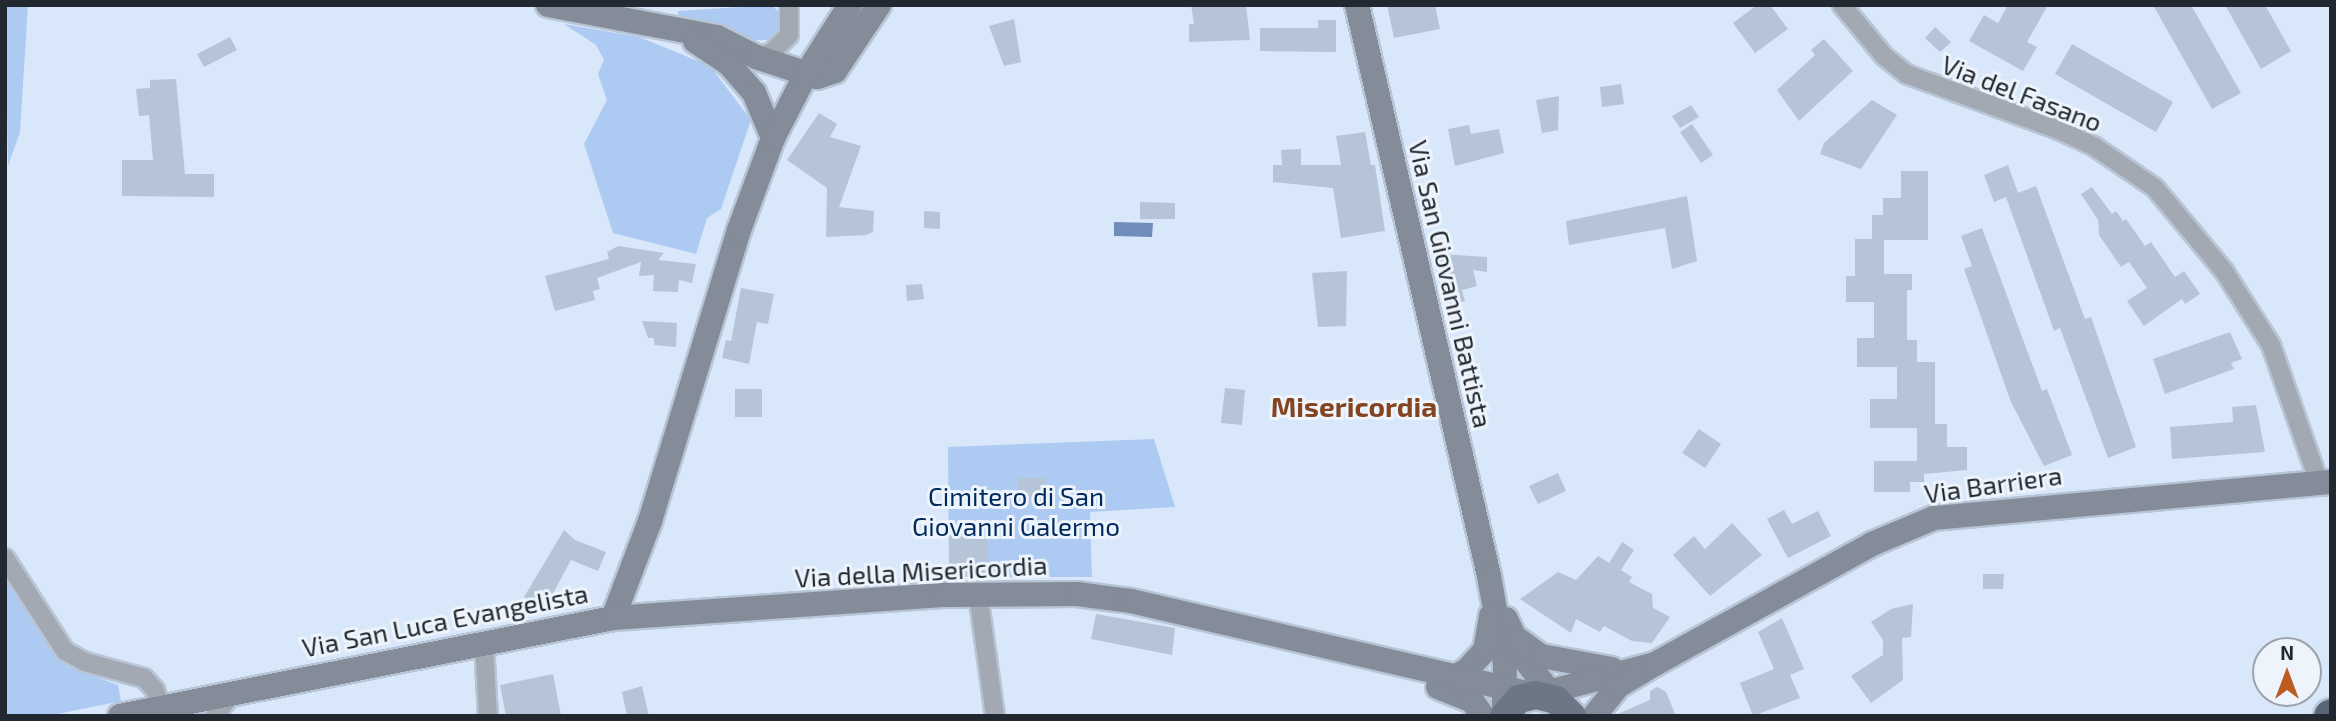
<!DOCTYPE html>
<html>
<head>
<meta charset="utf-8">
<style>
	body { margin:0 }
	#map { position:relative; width:2336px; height:721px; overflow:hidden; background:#d9e7fb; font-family:"Exo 2",sans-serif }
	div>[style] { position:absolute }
	.green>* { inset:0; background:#adcaf3 }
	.water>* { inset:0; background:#6f8db8 }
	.building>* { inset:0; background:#b6c4d8 }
	.roads { filter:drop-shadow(2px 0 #b8c5d6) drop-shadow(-2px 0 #b8c5d6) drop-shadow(0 2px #b8c5d6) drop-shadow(0 -2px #b8c5d6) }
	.street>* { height:18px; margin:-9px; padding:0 9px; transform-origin:9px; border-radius:9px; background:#a3a9b2 }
	.secondary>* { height:24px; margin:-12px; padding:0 12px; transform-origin:12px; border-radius:12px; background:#838c98 }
	.primary>* { height:28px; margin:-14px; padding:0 14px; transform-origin:14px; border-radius:14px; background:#6c7786 }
	.highway>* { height:33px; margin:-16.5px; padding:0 16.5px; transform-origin:16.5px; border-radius:16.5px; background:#586576 }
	span { translate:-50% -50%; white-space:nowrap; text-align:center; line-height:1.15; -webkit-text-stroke:6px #eef4fc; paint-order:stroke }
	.street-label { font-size:26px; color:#22282f }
	.park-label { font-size:26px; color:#00295d }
	.neighbourhood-label { font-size:28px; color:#844421; font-weight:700 }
	.frame { position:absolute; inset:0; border:7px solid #22282f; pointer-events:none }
	.north { position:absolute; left:2252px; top:637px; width:70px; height:70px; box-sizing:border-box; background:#eef4fc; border:2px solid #9ca2aa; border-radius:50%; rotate:0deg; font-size:19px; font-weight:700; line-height:28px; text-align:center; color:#22282f }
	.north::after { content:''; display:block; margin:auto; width:24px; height:32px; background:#bd5a20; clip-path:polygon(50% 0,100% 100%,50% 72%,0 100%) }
</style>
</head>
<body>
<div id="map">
	<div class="green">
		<div style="clip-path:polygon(5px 5px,28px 5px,20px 132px,8px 166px)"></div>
		<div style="clip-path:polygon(772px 5px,781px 15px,781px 26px,768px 40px,755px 40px,678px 15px,678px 11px)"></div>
		<div style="clip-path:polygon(564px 24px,639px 37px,710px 66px,751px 120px,721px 209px,707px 218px,696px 254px,613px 233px,584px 144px,607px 100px,598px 74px,604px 60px,596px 45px)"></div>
		<div style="clip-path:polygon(1154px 439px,1175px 507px,1090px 512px,1092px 577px,949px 577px,948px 447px)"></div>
		<div style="clip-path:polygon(5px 569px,27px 597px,57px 657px,69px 667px,118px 685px,121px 701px,48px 716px,5px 716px)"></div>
	</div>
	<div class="water">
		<div style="clip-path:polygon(1114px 222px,1153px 223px,1152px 237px,1114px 236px)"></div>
	</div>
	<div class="building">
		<div style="clip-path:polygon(1191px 5px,1246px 5px,1250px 40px,1189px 42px,1189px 24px,1194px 24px)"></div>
		<div style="clip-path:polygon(1387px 5px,1435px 5px,1440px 29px,1394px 38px)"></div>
		<div style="clip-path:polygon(1757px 5px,1770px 5px,1788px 29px,1755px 53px,1733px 23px)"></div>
		<div style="clip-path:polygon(2008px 5px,2048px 5px,2027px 42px,2037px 47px,2023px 71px,1969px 41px,1984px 15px,1998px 23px)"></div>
		<div style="clip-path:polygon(2153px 5px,2191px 5px,2241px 93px,2212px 109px)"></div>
		<div style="clip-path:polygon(2225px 5px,2265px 5px,2291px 51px,2261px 69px)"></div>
		<div style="clip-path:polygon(1014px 19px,1021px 62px,1004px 66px,989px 26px)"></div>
		<div style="clip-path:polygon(1318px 20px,1336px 20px,1336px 52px,1260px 51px,1260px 28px,1318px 28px)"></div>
		<div style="clip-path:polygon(1935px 27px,1951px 42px,1940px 52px,1925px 38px)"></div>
		<div style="clip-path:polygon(230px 37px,237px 50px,204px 67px,197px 54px)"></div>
		<div style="clip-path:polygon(1824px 39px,1853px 71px,1799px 121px,1777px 90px,1815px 55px,1811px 50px)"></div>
		<div style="clip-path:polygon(2072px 44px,2173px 102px,2156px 132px,2055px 74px)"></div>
		<div style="clip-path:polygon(176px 79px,185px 174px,214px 174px,214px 197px,122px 196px,122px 160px,153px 160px,149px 115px,139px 116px,136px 89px,150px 88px,150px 80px)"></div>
		<div style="clip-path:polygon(1621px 84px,1624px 104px,1602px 107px,1600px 87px)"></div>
		<div style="clip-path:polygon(1559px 96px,1558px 130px,1542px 133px,1536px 100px)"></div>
		<div style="clip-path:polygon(1872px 100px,1897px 115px,1861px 169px,1820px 154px,1824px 143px)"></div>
		<div style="clip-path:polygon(1691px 105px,1699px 117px,1680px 128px,1672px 116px)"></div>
		<div style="clip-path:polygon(819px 113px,837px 124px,830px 137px,861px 146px,839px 207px,874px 211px,873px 232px,866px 235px,826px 237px,827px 188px,787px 160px)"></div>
		<div style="clip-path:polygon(1692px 124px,1713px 155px,1701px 163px,1680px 132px)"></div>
		<div style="clip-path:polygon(1469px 125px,1471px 134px,1499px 129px,1504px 153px,1455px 166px,1448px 129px)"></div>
		<div style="clip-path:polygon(1365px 132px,1371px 165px,1375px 165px,1385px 231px,1341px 238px,1333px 188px,1273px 182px,1273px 165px,1282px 165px,1281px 150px,1301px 149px,1301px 165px,1341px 165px,1336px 136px)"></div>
		<div style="clip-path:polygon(2008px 165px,2018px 193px,2036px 186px,2085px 319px,2091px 317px,2136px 447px,2108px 458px,2060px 328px,2054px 331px,2006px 197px,1994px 202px,1984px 175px)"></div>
		<div style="clip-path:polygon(1901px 171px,1928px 171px,1928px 240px,1884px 240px,1884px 274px,1912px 274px,1912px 290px,1907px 290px,1907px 340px,1917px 340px,1917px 362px,1935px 362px,1935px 424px,1947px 424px,1947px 447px,1967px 447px,1967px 470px,1924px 474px,1924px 482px,1910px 482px,1910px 492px,1874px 492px,1874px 461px,1917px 461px,1917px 428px,1870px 428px,1870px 399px,1897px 399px,1897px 367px,1857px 367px,1857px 338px,1874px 338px,1874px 302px,1846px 302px,1846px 276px,1855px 276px,1855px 239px,1872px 239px,1872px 215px,1883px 215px,1883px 198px,1901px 198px)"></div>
		<div style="clip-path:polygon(2092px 187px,2112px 214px,2116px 211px,2123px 221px,2126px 219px,2145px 246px,2151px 242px,2175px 277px,2184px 271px,2200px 294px,2185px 304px,2182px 299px,2144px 326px,2127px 301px,2147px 288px,2129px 262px,2121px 267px,2099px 235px,2098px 220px,2081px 194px)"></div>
		<div style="clip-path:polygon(1687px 196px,1697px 261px,1672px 269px,1665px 228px,1569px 245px,1566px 221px)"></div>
		<div style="clip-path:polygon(1140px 202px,1175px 203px,1175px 219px,1140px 219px)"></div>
		<div style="clip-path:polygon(924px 211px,940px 212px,940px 229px,924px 228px)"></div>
		<div style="clip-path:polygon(1982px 228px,2042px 391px,2047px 389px,2072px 455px,2044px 466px,2011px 402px,1964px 269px,1972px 266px,1961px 236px)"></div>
		<div style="clip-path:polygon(618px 246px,664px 253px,658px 260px,696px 264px,692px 283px,679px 280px,678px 292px,653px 291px,654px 275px,639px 276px,641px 262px,597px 278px,600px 289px,593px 291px,595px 300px,555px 311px,545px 276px,609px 259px,607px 252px)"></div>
		<div style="clip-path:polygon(1441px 254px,1487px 257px,1487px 272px,1473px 270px,1477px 286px,1462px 290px,1465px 301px,1450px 305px,1438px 259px)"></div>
		<div style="clip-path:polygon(1347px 271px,1346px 326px,1318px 327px,1312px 273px)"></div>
		<div style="clip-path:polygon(922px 284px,924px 299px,907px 301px,906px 285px)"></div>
		<div style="clip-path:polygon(741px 288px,774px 294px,768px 324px,757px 322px,749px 364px,722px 358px,726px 340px,731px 341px)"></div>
		<div style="clip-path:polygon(642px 321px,677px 323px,676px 347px,654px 345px,654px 338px,648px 338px)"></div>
		<div style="clip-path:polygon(2230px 332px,2242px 359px,2231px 363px,2234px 369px,2165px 394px,2153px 359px)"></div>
		<div style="clip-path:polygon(1225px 388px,1245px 390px,1242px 425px,1221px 423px)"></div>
		<div style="clip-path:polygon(735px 389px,762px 389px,762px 417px,735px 417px)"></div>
		<div style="clip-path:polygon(2256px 405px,2265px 452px,2172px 459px,2170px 427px,2233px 422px,2232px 407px)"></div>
		<div style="clip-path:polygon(1699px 429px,1721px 444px,1705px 468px,1682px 453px)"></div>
		<div style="clip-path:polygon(1558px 473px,1566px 491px,1538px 504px,1529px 486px)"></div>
		<div style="clip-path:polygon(1018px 478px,1046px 478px,1046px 499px,1018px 499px)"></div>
		<div style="clip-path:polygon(1784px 510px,1792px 524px,1818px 511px,1831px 536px,1788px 558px,1767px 519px)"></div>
		<div style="clip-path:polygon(1732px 523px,1762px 555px,1710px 596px,1673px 555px,1694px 536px,1705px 549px)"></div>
		<div style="clip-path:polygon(949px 527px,987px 527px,988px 577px,949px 577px)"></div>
		<div style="clip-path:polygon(564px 530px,575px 540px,606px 552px,598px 571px,571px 560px,545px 608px,524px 597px)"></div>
		<div style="clip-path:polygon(1622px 542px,1634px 550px,1621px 570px,1632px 577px,1629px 582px,1652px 594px,1653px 608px,1670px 617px,1652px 643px,1632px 641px,1604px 626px,1600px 632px,1576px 619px,1571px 633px,1520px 599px,1558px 572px,1576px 580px,1598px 556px,1609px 563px)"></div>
		<div style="clip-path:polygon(1983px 574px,2004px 574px,2003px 589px,1983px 589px)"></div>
		<div style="clip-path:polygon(1913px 604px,1911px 637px,1902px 638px,1903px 680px,1871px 703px,1851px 676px,1883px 655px,1883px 640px,1871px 622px,1891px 609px)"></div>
		<div style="clip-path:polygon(1096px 614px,1175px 628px,1172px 655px,1091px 639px)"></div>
		<div style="clip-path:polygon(1782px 618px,1804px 669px,1790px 675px,1800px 698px,1753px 716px,1740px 683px,1774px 669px,1758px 632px)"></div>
		<div style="clip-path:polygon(553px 674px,561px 716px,506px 716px,500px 685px)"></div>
		<div style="clip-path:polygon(642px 686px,649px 716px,627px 716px,622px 692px)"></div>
		<div style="clip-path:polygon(1657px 687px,1666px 692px,1676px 716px,1613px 716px,1650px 700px,1650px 691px)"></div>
	</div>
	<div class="roads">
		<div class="street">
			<div style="left:1842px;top:5px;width:66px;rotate:50.5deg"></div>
			<div style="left:1884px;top:56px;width:28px;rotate:39deg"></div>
			<div style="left:1906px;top:74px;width:163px;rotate:20.1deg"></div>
			<div style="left:2059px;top:130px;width:40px;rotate:25deg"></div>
			<div style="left:2095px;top:147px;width:73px;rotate:34.3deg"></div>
			<div style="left:2155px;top:188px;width:108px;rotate:50.3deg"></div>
			<div style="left:2224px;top:271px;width:88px;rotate:57.6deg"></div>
			<div style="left:2271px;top:345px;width:146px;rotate:70.8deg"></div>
			<div style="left:756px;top:57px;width:16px;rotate:-15deg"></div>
			<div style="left:771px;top:53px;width:25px;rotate:-45deg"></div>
			<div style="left:789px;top:35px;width:30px;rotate:-90deg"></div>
			<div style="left:5px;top:558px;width:111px;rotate:57.2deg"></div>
			<div style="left:65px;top:651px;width:23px;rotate:29deg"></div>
			<div style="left:85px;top:662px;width:61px;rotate:15.2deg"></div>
			<div style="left:144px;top:678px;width:16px;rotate:47deg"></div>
			<div style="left:155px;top:690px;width:18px;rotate:71deg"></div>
			<div style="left:978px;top:594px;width:123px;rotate:82.1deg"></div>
			<div style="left:484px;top:643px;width:73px;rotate:86.9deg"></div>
			<div style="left:215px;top:716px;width:30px;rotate:-53deg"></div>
		</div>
		<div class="secondary">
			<div style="left:548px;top:5px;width:172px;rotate:10.7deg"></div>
			<div style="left:717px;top:37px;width:44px;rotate:27.1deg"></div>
			<div style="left:756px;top:57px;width:64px;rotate:18.2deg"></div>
			<div style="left:817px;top:77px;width:19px;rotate:-18deg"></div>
			<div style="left:835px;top:71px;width:79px;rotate:-56.3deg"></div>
			<div style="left:1357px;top:5px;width:586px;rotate:76.98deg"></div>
			<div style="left:1489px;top:576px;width:89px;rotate:79.7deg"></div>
			<div style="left:1505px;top:664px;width:41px;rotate:91.4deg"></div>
			<div style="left:695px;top:41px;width:40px;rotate:34deg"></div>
			<div style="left:728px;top:63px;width:40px;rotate:49deg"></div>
			<div style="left:754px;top:93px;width:49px;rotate:67.1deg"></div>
			<div style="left:613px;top:618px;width:104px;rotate:-69.1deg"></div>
			<div style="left:650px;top:521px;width:304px;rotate:-73deg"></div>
			<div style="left:739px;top:230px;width:98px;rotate:-69.7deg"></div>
			<div style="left:773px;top:138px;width:72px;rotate:-62.7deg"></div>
			<div style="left:806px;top:74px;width:82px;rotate:-57.5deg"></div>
			<div style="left:1506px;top:619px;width:45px;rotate:65.1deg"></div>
			<div style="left:1525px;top:660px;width:51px;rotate:52.2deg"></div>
			<div style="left:1516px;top:638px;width:31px;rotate:36deg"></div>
			<div style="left:1541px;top:656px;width:72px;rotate:10.4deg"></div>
			<div style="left:1452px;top:678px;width:17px;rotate:-28deg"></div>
			<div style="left:1467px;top:670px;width:27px;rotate:-48deg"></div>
			<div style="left:1485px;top:650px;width:35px;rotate:-80deg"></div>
			<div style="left:1438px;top:687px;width:37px;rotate:22deg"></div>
			<div style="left:1472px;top:701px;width:19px;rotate:54deg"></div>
			<div style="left:120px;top:716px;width:503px;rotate:-11.24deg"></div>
			<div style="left:613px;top:618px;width:334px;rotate:-4deg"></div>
			<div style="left:946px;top:595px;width:131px;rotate:-0.4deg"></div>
			<div style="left:1077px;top:594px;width:54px;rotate:7.4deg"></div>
			<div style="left:1131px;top:601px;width:416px;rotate:13.1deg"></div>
			<div style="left:1536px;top:695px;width:123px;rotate:-14.6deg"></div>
			<div style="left:1594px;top:716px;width:38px;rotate:-51deg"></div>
			<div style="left:1618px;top:686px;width:43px;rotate:-30.7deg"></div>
			<div style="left:1655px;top:664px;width:248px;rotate:-28.9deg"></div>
			<div style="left:1872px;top:544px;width:67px;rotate:-22.8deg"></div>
			<div style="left:1934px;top:518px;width:399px;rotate:-5.2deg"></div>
		</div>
		<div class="primary">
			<div style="left:1504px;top:716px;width:23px;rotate:-49deg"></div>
			<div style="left:1519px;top:699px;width:17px;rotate:-13deg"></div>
			<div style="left:1536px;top:695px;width:21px;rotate:14deg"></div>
			<div style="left:1556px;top:700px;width:23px;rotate:45deg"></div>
		</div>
		<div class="highway">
			<div style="left:2330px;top:716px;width:1px;rotate:-45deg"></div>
		</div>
	</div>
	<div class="street-label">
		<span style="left:2022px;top:93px;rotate:21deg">Via del Fasano</span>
		<span style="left:1451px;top:284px;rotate:77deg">Via San Giovanni Battista</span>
		<span style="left:1993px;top:484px;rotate:-8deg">Via Barriera</span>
		<span style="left:921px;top:571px;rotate:-3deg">Via della Misericordia</span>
		<span style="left:445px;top:620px;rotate:-11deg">Via San Luca Evangelista</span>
	</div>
	<div class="park-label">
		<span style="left:1016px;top:511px">Cimitero di San<br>Giovanni Galermo</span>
	</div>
	<div class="neighbourhood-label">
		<span style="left:1354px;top:406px">Misericordia</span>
	</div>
	<div class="frame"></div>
	<div class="north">N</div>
</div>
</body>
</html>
